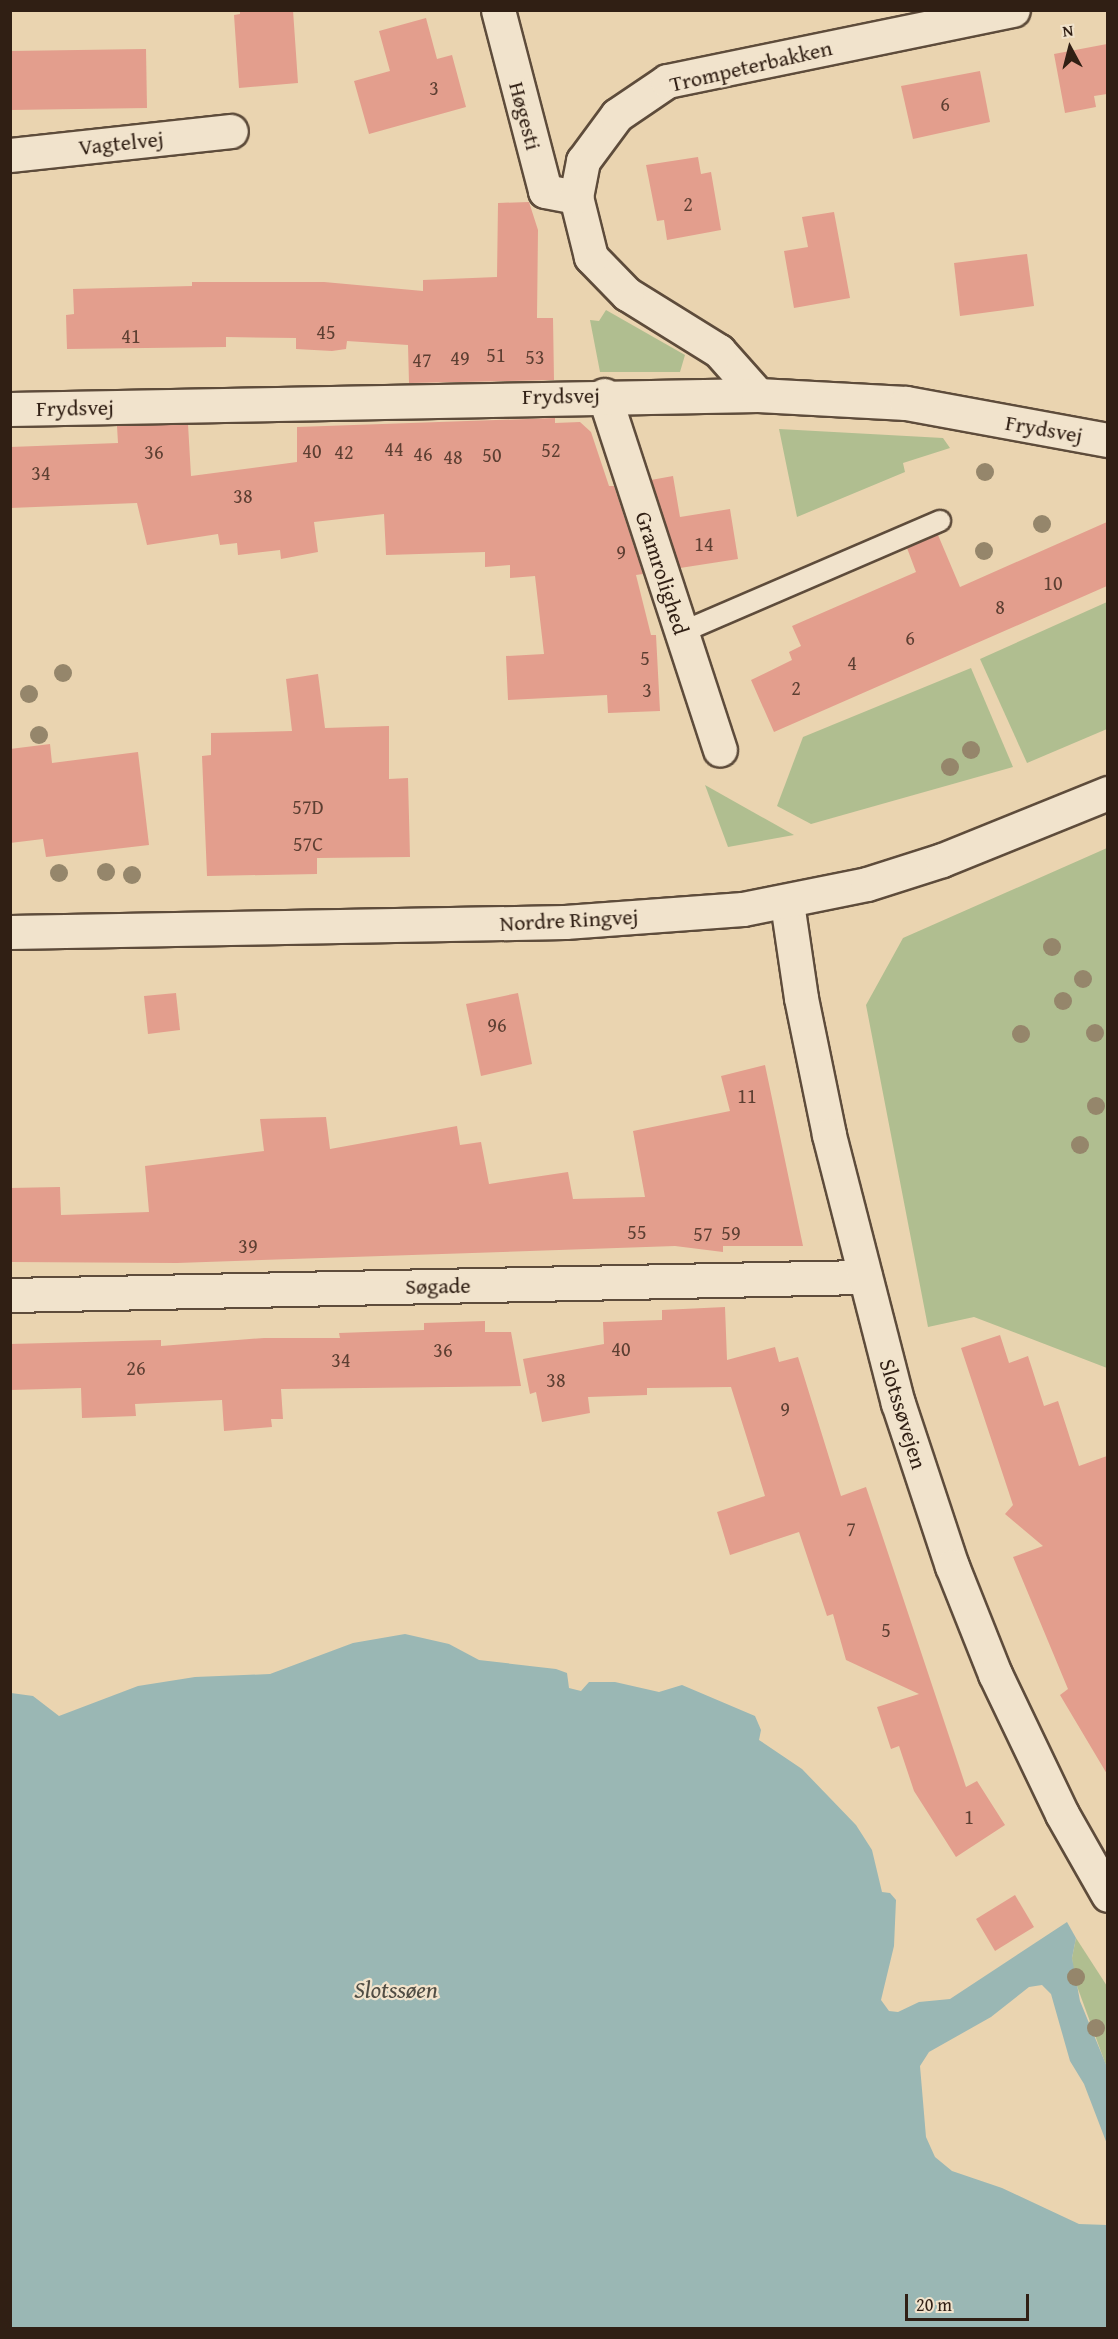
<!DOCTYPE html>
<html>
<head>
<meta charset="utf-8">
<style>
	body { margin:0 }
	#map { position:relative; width:1118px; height:2339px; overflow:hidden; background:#ead4b0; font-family:"Gentium Book Plus",serif }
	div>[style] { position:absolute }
	.green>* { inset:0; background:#b0be90 }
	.water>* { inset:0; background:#9ab7b4 }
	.building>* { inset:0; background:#e39e8d }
	.roads { filter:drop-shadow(2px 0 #5e4c3b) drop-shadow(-2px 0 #5e4c3b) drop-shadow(0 2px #5e4c3b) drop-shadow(0 -2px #5e4c3b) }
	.service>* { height:20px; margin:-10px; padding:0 10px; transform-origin:10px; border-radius:10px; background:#f1e3cc }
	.minor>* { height:33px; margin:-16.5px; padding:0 16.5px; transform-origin:16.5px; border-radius:16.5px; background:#f1e3cc }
	.secondary>* { height:33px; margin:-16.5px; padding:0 16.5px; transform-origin:16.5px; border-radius:16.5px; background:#f1e3cc }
	.trees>* { width:18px; height:18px; margin:-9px; border-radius:50%; background:#95866b }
	span { translate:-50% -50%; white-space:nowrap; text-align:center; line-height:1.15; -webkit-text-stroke:4.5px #f1e3cc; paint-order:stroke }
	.number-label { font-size:20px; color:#5d3f32 }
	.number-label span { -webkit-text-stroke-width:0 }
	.street-label { font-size:22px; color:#301f14 }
	.water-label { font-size:24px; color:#504d44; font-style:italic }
	.frame { position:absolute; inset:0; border:12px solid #301f14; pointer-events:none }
	.north { position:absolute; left:1040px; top:18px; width:60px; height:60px; -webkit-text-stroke:4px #f1e3cc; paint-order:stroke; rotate:353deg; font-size:16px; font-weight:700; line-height:24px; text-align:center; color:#301f14 }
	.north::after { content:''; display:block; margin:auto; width:21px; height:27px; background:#301f14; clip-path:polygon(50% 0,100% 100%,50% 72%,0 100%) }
	.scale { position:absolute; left:905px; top:2294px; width:124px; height:27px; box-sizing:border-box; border:3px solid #301f14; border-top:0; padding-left:8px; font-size:18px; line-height:21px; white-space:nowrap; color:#301f14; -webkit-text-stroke:4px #f1e3cc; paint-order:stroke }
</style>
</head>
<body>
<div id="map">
	<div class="green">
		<div style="clip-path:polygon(606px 310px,685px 355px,680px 372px,600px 372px,590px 320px,599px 321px)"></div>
		<div style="clip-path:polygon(779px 429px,943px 438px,950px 448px,903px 463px,905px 472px,797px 517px)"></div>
		<div style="clip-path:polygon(1107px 602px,1107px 729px,1027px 763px,980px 659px)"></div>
		<div style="clip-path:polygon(971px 668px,1013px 767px,811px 824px,777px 806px,803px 737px)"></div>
		<div style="clip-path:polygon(705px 785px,794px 835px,728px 847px)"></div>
		<div style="clip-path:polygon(1107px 848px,1107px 1368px,974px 1317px,928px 1327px,866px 1005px,903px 938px)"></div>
		<div style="clip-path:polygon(1076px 1938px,1107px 1986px,1107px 2068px,1074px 1978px,1072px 1958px)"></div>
	</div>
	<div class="water">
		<div style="clip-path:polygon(405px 1634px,449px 1644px,479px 1660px,556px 1669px,567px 1673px,569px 1688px,581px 1691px,589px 1682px,615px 1682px,659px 1692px,682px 1685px,755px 1716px,761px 1730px,759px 1740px,802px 1769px,856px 1825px,872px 1850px,882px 1892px,890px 1893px,896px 1900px,894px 1946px,881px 2000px,889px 2011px,898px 2012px,919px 2002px,950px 1999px,1067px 1922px,1076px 1938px,1072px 1958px,1080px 2001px,1107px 2067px,1107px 2144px,1084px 2084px,1070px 2061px,1051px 1994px,1042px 1985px,1029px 1987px,991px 2017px,929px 2052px,920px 2066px,926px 2137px,935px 2157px,952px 2171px,1002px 2188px,1079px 2224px,1107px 2225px,1107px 2328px,11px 2328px,11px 1693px,33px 1696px,59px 1716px,138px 1686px,195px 1677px,270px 1674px,353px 1643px)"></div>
	</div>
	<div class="building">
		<div style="clip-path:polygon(240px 10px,293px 10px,298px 83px,239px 88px,234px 15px,240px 14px)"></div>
		<div style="clip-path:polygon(426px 18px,437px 59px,452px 55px,466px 107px,369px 134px,354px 81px,390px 71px,379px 31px)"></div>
		<div style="clip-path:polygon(1107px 44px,1107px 94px,1094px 96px,1096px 107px,1065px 113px,1054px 54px)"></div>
		<div style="clip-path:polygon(146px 49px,147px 108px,10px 110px,10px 51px)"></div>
		<div style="clip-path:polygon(980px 71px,990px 122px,913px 139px,901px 86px)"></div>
		<div style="clip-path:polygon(698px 157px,701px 174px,711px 172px,721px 230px,667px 240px,664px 220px,657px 221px,646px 165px)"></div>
		<div style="clip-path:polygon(529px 202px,538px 230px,537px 318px,553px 318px,554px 380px,409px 383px,408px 345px,347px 341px,346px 349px,332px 351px,296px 349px,296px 338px,226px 337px,226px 347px,67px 349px,66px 315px,74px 314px,73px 289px,192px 286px,192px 282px,324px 282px,423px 291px,423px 280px,497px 277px,498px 203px)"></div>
		<div style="clip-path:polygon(834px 212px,850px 298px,794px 308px,784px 251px,808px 247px,802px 217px)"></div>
		<div style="clip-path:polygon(1027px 254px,1034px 306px,960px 316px,954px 263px)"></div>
		<div style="clip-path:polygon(555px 418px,555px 423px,580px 422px,591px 432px,609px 486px,614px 486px,643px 574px,636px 575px,651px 635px,656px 635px,660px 711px,608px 713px,607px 695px,508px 700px,506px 656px,544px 654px,535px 576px,510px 578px,510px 565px,485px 567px,485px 552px,386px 555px,384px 514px,314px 522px,318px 552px,281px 559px,280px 550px,238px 555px,237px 543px,220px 545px,218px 534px,147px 545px,137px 503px,10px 508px,10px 447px,118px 443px,117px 426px,188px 424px,191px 476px,297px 462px,297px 427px)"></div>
		<div style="clip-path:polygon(673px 476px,680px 517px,730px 509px,738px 559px,680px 568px,651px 480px)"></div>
		<div style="clip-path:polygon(1107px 522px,1107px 586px,774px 732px,751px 680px,792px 660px,789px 652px,801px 646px,792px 626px,916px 572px,907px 548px,938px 535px,960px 587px)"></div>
		<div style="clip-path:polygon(318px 674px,325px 728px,389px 726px,389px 779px,408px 778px,410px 857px,317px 858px,317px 874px,207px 876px,202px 756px,211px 755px,211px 733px,292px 731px,286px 679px)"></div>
		<div style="clip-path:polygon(50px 744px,52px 763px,138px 752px,149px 845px,46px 857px,43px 839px,10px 843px,10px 749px)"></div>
		<div style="clip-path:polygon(176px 993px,180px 1030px,148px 1034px,144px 996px)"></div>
		<div style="clip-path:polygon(518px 993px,532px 1064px,481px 1076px,466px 1004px)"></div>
		<div style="clip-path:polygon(765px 1065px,803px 1246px,723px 1246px,723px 1252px,675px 1246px,177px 1263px,10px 1262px,10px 1188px,60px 1187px,61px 1215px,149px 1212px,145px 1166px,264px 1151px,260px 1119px,326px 1117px,330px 1149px,457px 1126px,460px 1145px,481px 1142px,489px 1184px,568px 1172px,573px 1199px,645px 1197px,633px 1131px,730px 1111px,721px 1076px)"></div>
		<div style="clip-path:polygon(725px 1307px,727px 1360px,775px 1347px,779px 1362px,798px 1357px,841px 1496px,866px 1487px,966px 1787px,977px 1781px,1005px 1825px,956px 1857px,914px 1791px,899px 1746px,891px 1749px,877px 1707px,919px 1694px,846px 1660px,833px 1614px,827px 1616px,799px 1532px,730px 1555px,717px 1512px,765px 1496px,731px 1387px,647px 1388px,647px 1395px,588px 1397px,590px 1413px,542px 1422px,536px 1392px,530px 1394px,523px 1359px,604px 1344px,603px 1322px,662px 1320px,662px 1310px)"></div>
		<div style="clip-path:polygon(485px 1321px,485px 1332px,511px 1332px,521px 1386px,281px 1389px,283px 1419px,271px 1419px,272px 1427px,224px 1431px,222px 1400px,135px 1404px,136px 1416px,82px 1418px,81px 1388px,10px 1390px,10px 1344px,161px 1340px,161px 1346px,264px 1338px,340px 1338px,339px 1333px,424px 1330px,424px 1323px)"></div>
		<div style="clip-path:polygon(1000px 1335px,1009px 1363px,1028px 1356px,1044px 1406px,1058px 1401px,1079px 1466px,1107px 1456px,1107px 1774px,1060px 1695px,1068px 1689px,1013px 1557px,1043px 1546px,1005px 1514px,1013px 1505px,961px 1348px)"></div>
		<div style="clip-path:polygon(1015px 1895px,1034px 1927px,995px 1951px,976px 1919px)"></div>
	</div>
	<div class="roads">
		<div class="service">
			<div style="left:682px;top:632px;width:281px;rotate:-23.3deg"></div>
		</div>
		<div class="minor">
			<div style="left:498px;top:10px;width:187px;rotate:75.4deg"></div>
			<div style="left:545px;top:191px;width:32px;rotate:11deg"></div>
			<div style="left:10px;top:155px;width:222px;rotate:-6.2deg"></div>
			<div style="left:604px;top:395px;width:373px;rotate:71.9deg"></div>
			<div style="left:758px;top:395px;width:59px;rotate:-131.6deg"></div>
			<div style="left:719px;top:351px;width:108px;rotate:-148.2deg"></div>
			<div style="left:627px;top:294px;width:52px;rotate:-134.2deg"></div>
			<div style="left:591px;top:257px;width:62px;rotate:-104deg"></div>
			<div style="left:576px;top:197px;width:37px;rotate:-79deg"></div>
			<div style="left:583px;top:161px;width:57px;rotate:-53.5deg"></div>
			<div style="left:617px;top:115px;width:60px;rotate:-34.2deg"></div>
			<div style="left:667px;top:81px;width:353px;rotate:-11.6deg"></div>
			<div style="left:10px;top:409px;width:748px;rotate:-1.07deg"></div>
			<div style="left:758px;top:395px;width:148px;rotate:3.1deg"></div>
			<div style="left:906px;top:403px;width:205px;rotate:10.4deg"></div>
			<div style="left:10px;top:1295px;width:855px;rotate:-1.21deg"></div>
		</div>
		<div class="secondary">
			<div style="left:787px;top:903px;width:96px;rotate:81.6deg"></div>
			<div style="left:801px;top:998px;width:140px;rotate:78.4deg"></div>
			<div style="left:829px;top:1135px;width:277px;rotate:75.6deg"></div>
			<div style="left:898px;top:1403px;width:172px;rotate:71.7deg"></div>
			<div style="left:952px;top:1566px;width:116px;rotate:68.3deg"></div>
			<div style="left:995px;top:1674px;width:155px;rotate:64.4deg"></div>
			<div style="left:1062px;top:1814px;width:93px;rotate:60.4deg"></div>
			<div style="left:10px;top:932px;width:555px;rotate:-1.03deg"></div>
			<div style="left:565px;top:922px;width:178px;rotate:-4.2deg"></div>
			<div style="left:743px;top:909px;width:126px;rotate:-11.4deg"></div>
			<div style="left:867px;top:884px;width:79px;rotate:-17.7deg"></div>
			<div style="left:942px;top:860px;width:179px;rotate:-22deg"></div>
		</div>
	</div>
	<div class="trees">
		<div style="left:985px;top:472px"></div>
		<div style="left:1042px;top:524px"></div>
		<div style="left:984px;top:551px"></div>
		<div style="left:63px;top:673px"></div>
		<div style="left:29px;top:694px"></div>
		<div style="left:39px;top:735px"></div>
		<div style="left:971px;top:750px"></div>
		<div style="left:950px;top:767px"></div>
		<div style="left:106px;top:872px"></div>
		<div style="left:59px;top:873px"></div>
		<div style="left:132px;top:875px"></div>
		<div style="left:1052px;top:947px"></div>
		<div style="left:1083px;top:979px"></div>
		<div style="left:1063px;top:1001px"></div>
		<div style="left:1095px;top:1033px"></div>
		<div style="left:1021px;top:1034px"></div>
		<div style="left:1096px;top:1106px"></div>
		<div style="left:1080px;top:1145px"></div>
		<div style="left:1076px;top:1977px"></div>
		<div style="left:1096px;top:2028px"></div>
	</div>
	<div class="number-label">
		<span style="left:434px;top:87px">3</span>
		<span style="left:945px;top:103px">6</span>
		<span style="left:688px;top:203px">2</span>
		<span style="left:326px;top:331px">45</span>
		<span style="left:131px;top:335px">41</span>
		<span style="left:496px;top:354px">51</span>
		<span style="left:535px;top:356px">53</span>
		<span style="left:460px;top:357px">49</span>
		<span style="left:422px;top:359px">47</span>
		<span style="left:394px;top:448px">44</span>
		<span style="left:551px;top:449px">52</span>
		<span style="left:312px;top:450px">40</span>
		<span style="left:154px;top:451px">36</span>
		<span style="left:344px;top:451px">42</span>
		<span style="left:423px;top:453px">46</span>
		<span style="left:492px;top:454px">50</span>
		<span style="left:453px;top:456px">48</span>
		<span style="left:41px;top:472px">34</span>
		<span style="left:243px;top:495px">38</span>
		<span style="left:704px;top:543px">14</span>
		<span style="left:621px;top:551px">9</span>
		<span style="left:1053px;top:582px">10</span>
		<span style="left:1000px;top:606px">8</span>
		<span style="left:910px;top:637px">6</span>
		<span style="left:645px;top:657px">5</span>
		<span style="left:852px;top:662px">4</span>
		<span style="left:796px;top:687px">2</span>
		<span style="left:647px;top:689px">3</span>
		<span style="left:308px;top:806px">57D</span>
		<span style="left:308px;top:843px">57C</span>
		<span style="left:497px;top:1024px">96</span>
		<span style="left:747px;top:1095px">11</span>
		<span style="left:637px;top:1231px">55</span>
		<span style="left:731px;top:1232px">59</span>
		<span style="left:703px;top:1233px">57</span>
		<span style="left:248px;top:1245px">39</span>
		<span style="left:621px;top:1348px">40</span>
		<span style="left:443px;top:1349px">36</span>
		<span style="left:341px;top:1359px">34</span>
		<span style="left:136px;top:1367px">26</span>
		<span style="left:556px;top:1379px">38</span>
		<span style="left:785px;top:1408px">9</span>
		<span style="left:851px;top:1528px">7</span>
		<span style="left:886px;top:1629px">5</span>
		<span style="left:969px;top:1816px">1</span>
	</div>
	<div class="street-label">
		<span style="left:751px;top:66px;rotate:-13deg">Trompeterbakken</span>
		<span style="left:525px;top:116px;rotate:75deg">Høgesti</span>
		<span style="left:121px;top:143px;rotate:-6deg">Vagtelvej</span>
		<span style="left:561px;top:396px;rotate:-1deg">Frydsvej</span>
		<span style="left:75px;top:408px;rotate:-1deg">Frydsvej</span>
		<span style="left:1044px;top:429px;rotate:10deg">Frydsvej</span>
		<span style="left:662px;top:573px;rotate:72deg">Gramrolighed</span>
		<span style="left:569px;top:920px;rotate:-3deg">Nordre Ringvej</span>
		<span style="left:438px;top:1286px;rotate:-1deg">Søgade</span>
		<span style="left:903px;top:1414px;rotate:73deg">Slotssøvejen</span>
	</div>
	<div class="water-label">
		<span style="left:396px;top:1990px">Slotssøen</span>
	</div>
	<div class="frame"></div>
	<div class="north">N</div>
	<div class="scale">20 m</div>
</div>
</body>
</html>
